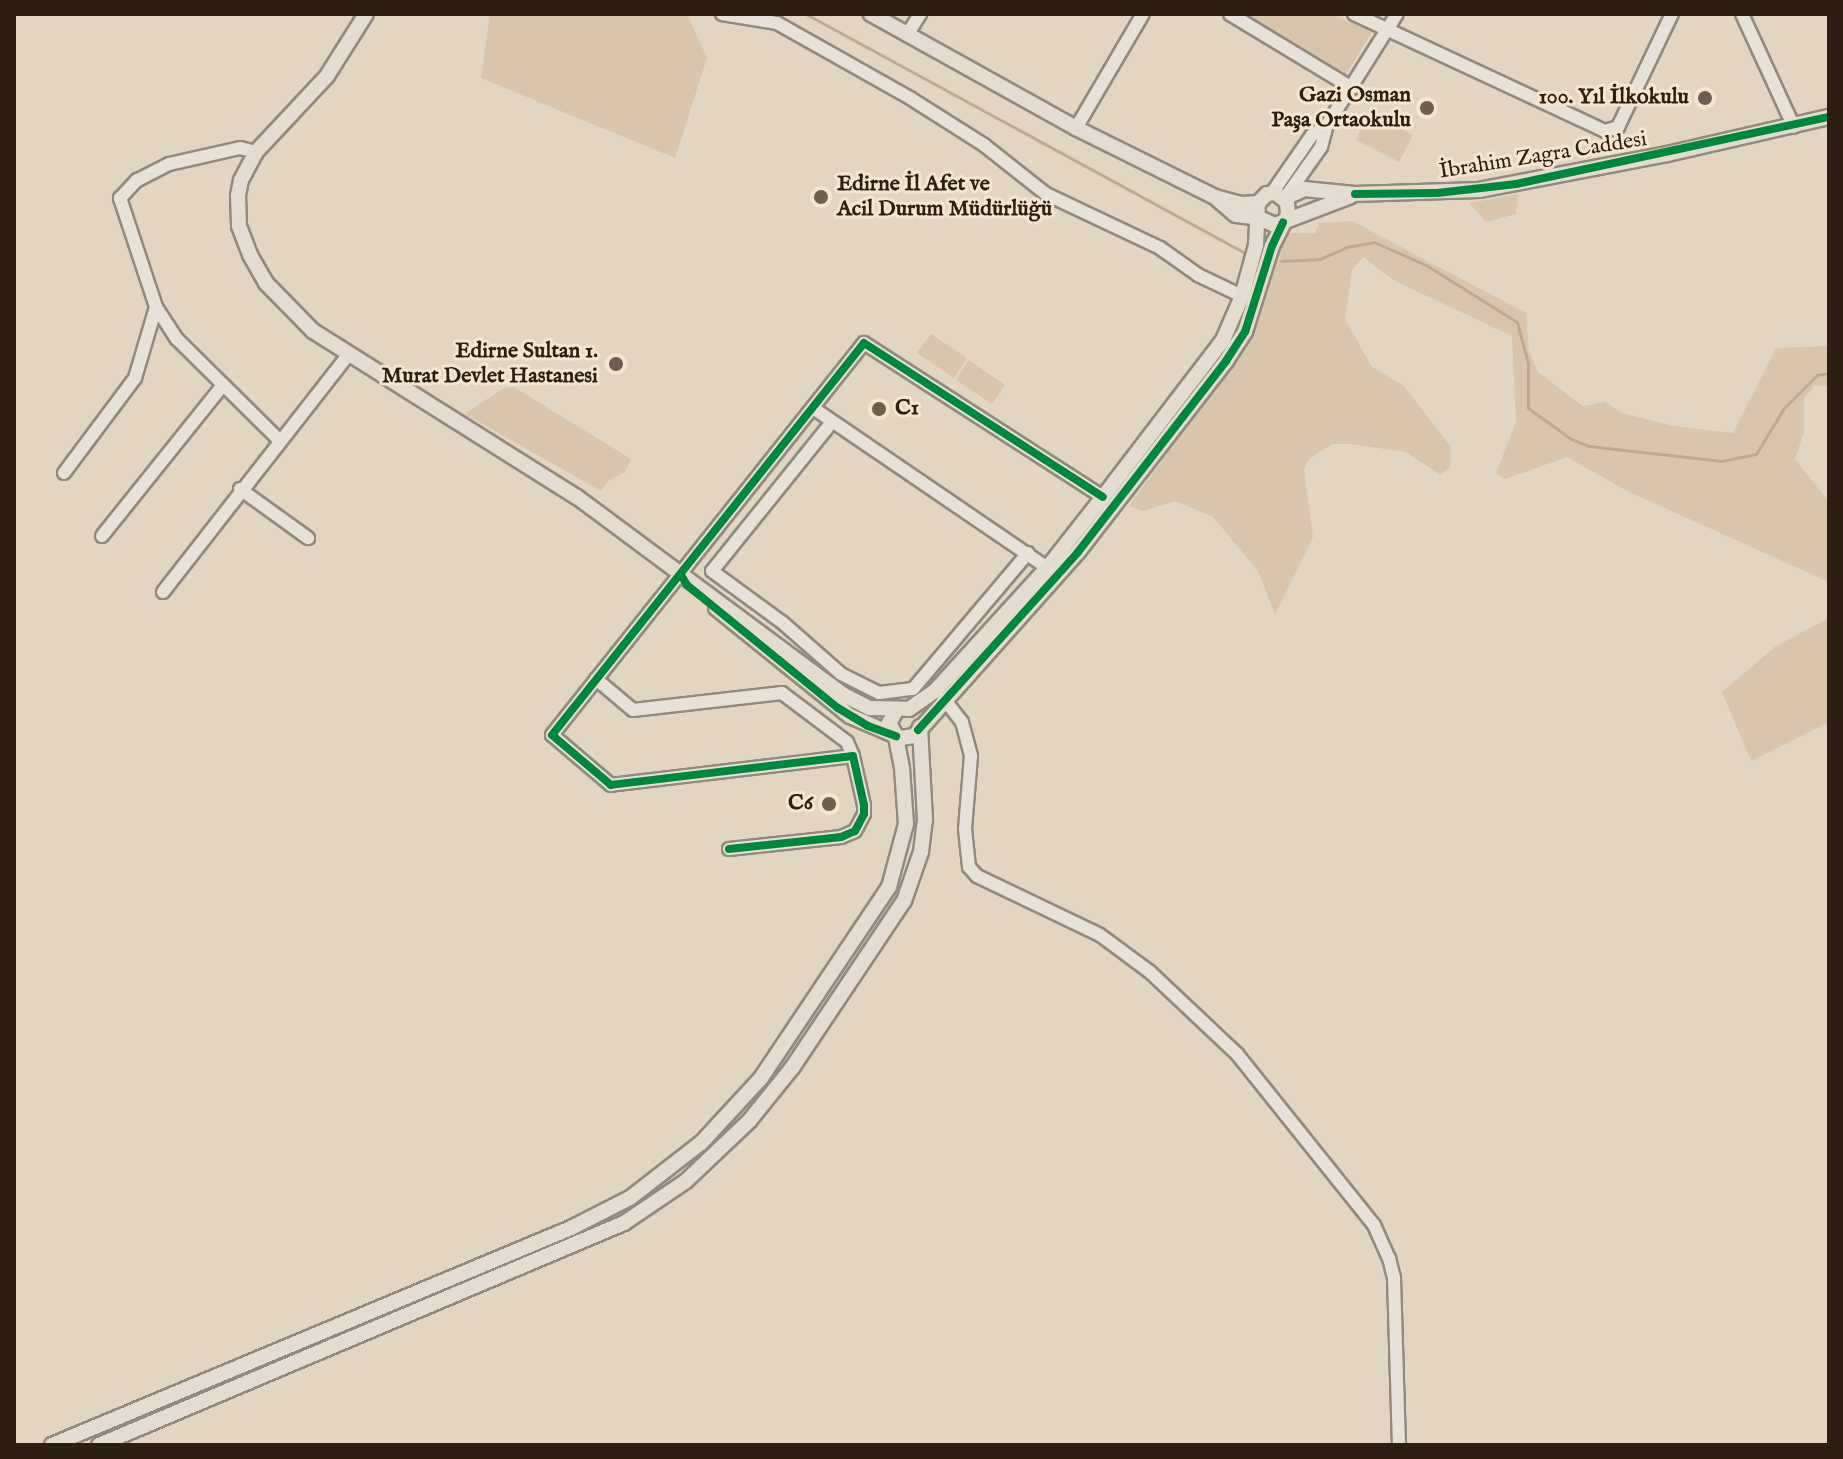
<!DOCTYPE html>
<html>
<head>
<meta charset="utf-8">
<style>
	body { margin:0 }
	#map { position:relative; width:1843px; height:1459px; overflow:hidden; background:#e2d5c2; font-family:"IM FELL English",serif }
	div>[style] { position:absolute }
	.green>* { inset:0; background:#d8c5ab }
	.stream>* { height:3px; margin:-1.5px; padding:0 1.5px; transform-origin:1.5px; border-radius:1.5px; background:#beaa92 }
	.roads { filter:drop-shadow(2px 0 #938a7e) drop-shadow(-2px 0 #938a7e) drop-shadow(0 2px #938a7e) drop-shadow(0 -2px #938a7e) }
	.minor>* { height:12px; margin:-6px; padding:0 6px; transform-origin:6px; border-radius:6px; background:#e7e1d7 }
	.major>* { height:14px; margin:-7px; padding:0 7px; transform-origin:7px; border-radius:7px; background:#e4dcd0 }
	.cycleway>* { height:8px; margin:-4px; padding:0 4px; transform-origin:4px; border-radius:4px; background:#00873e }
	.dots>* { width:22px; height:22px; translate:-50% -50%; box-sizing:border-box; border:4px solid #f5e5ce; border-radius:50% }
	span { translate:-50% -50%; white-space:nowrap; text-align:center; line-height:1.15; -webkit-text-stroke:6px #f5e5ce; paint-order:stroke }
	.poi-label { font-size:22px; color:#2d1e13; font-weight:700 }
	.right { translate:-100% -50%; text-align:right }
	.left { translate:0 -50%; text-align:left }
	.street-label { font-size:22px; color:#2d1e13 }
	.frame { position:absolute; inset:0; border:16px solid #2d1e13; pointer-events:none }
</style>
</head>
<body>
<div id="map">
	<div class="green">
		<div style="clip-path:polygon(490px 14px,687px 14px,707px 58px,675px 158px,481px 78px)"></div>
		<div style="clip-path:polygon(1241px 14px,1331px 14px,1372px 32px,1346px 74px)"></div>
		<div style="clip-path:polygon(1370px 112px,1413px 135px,1399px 162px,1356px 140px)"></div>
		<div style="clip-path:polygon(1518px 194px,1516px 214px,1486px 222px,1469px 203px)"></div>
		<div style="clip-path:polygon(1352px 221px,1526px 313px,1529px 352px,1538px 372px,1583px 406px,1605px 402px,1622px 413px,1674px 426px,1733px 433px,1776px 348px,1829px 346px,1829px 386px,1815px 386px,1804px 398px,1804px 432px,1795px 459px,1829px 502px,1829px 582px,1627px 491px,1567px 457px,1505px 479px,1496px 473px,1516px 422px,1512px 336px,1395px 281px,1363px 257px,1352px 270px,1345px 319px,1372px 367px,1403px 385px,1451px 447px,1450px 468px,1440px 475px,1406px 452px,1350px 444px,1332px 444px,1309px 459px,1304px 469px,1313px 537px,1275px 615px,1258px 571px,1213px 517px,1176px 501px,1143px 511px,1129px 506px,1250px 339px,1281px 238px,1286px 233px,1315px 233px,1319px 223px)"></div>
		<div style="clip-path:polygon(931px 334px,967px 358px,954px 378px,917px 353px)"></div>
		<div style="clip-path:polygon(969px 360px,1005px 385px,992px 404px,956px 380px)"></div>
		<div style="clip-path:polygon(505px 387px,514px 387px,631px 459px,625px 472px,609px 480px,601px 491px,465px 414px)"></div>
		<div style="clip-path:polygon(1829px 618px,1829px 722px,1751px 761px,1722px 692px,1776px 646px)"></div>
	</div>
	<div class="stream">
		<div style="left:806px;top:14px;width:502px;rotate:28.56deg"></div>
		<div style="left:1281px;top:261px;width:39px;rotate:-3deg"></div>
		<div style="left:1320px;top:259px;width:30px;rotate:-24deg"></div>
		<div style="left:1347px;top:247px;width:27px;rotate:-10deg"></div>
		<div style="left:1374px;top:242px;width:57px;rotate:23.9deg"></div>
		<div style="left:1426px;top:265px;width:107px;rotate:32.1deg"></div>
		<div style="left:1517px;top:322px;width:42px;rotate:75deg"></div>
		<div style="left:1528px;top:363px;width:45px;rotate:90deg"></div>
		<div style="left:1528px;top:408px;width:53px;rotate:35.8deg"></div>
		<div style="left:1571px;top:439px;width:19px;rotate:21deg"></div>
		<div style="left:1589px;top:446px;width:134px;rotate:6.4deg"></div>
		<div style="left:1722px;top:461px;width:35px;rotate:-12deg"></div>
		<div style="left:1756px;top:454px;width:54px;rotate:-58.7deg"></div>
		<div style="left:1784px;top:408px;width:47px;rotate:-45deg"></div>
		<div style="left:1817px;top:375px;width:12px;rotate:-9deg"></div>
	</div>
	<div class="roads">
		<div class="minor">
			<div style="left:722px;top:14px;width:56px;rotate:9.3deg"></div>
			<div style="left:777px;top:23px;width:153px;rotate:29.4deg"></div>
			<div style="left:910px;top:98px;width:88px;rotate:32.4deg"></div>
			<div style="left:984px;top:145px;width:79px;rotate:38.3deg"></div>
			<div style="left:1046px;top:194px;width:126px;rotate:25.3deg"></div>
			<div style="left:1160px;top:248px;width:47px;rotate:35.4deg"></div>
			<div style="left:1198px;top:275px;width:49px;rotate:25.5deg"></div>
			<div style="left:1230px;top:14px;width:143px;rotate:31.2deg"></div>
			<div style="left:1354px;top:14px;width:277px;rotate:25deg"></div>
			<div style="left:1605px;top:131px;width:14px;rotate:-17deg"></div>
			<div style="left:1618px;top:127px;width:125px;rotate:-64.5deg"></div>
			<div style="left:1742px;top:14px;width:124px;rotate:65.3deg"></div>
			<div style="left:907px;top:35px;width:25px;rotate:-58deg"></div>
			<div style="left:1076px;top:128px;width:132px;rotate:-59.6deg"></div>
			<div style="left:256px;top:152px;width:16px;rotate:-166deg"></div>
			<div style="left:240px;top:148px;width:73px;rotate:167.3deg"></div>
			<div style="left:169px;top:164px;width:36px;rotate:153deg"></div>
			<div style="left:137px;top:180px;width:25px;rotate:133deg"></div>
			<div style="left:120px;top:198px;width:115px;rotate:71.7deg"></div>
			<div style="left:156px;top:307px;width:38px;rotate:57deg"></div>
			<div style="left:177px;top:339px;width:145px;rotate:44.7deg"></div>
			<div style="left:1272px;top:193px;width:70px;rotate:-55.4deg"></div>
			<div style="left:1312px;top:135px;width:18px;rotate:-34deg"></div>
			<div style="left:1285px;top:198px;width:62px;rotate:-54.8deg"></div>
			<div style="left:1321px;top:147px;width:23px;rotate:-75deg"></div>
			<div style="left:1327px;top:125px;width:131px;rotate:-57.8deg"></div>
			<div style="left:813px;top:408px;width:293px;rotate:34.3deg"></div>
			<div style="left:832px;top:422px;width:191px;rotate:128.8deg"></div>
			<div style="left:712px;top:571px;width:88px;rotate:36.2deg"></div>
			<div style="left:783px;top:623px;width:77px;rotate:41.3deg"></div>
			<div style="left:841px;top:674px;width:42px;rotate:26.6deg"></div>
			<div style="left:879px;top:693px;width:34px;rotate:-7deg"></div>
			<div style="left:913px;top:689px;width:178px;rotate:-49.8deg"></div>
			<div style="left:64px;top:473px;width:119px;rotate:-53.2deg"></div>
			<div style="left:135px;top:378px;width:74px;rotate:-73.5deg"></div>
			<div style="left:240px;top:489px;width:84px;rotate:35.8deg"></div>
			<div style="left:102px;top:536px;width:192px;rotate:-51.3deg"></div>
			<div style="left:163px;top:592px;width:301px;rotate:-52deg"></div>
			<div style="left:596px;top:679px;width:48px;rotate:40deg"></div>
			<div style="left:633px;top:710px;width:150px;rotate:-6.5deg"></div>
			<div style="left:782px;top:693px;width:81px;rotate:37deg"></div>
			<div style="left:847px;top:742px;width:15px;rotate:67deg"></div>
			<div style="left:944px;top:699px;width:29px;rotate:52deg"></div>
			<div style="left:962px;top:722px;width:35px;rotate:75deg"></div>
			<div style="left:971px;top:756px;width:73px;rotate:94.7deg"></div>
			<div style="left:965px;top:829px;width:38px;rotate:84deg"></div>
			<div style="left:969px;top:867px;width:12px;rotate:48deg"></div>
			<div style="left:977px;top:876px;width:136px;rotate:25.6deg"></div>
			<div style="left:1100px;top:935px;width:62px;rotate:36.5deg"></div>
			<div style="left:1150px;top:972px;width:120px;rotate:43.3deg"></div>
			<div style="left:1237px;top:1054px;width:219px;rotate:51.3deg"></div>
			<div style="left:1374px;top:1225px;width:36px;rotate:66deg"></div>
			<div style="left:1389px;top:1258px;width:21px;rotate:76deg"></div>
			<div style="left:1394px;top:1278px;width:167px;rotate:88.3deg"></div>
			<div style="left:729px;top:849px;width:113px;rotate:-6.1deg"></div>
			<div style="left:841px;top:837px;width:15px;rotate:-23deg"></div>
			<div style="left:855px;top:831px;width:19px;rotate:-62deg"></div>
			<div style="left:864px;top:814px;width:9px;rotate:-90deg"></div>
			<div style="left:864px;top:805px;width:50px;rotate:-102.7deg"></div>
			<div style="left:853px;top:756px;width:244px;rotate:173.2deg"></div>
			<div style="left:611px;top:785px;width:77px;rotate:-139.7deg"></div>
			<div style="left:552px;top:735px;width:501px;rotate:-51.48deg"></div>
			<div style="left:864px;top:343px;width:284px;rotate:32.8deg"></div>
		</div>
		<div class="major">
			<div style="left:366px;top:14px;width:73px;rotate:122.2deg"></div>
			<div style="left:327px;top:76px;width:104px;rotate:133.1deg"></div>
			<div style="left:256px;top:152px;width:32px;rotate:118deg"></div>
			<div style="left:241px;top:180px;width:16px;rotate:101deg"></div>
			<div style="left:238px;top:196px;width:30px;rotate:88deg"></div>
			<div style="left:239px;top:226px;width:31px;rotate:69deg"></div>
			<div style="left:250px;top:255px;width:32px;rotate:60deg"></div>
			<div style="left:266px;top:283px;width:67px;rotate:45.6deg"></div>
			<div style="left:313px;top:331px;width:312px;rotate:32.2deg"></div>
			<div style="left:577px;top:497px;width:332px;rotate:36.6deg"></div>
			<div style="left:844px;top:695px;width:29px;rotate:27deg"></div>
			<div style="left:870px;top:708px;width:39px;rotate:1deg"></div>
			<div style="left:909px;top:709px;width:32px;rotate:-35deg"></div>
			<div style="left:935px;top:691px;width:168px;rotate:-47.7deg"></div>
			<div style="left:1048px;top:567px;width:89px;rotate:-51.8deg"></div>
			<div style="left:1103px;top:497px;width:198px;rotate:-52.6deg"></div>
			<div style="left:1223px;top:340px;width:48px;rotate:-66.6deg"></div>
			<div style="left:1242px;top:296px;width:53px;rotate:-74.6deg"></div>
			<div style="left:1256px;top:245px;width:42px;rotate:-87.3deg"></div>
			<div style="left:1285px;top:198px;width:21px;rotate:-25deg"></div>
			<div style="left:1304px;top:189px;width:51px;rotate:5.6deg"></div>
			<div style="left:1355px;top:194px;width:124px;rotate:-1.8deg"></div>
			<div style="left:1479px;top:190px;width:191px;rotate:-10.8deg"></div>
			<div style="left:1667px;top:154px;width:166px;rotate:-12.9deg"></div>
			<div style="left:1218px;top:200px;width:23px;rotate:40deg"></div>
			<div style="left:1236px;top:215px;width:23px;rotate:7deg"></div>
			<div style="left:1259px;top:218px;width:17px;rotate:24deg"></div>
			<div style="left:1275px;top:225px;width:81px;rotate:-20.9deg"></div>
			<div style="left:716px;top:608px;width:172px;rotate:38.9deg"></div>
			<div style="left:850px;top:716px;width:56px;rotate:23.3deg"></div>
			<div style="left:901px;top:738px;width:13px;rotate:-9deg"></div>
			<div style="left:914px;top:736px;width:246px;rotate:-48.3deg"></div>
			<div style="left:1078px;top:552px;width:242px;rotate:-52.2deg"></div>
			<div style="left:1226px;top:361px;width:35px;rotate:-57deg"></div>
			<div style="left:1245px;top:332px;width:90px;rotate:-72.6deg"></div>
			<div style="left:1272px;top:246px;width:36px;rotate:-63deg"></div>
			<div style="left:1288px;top:214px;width:12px;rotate:-95deg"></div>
			<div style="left:1287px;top:202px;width:14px;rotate:-141deg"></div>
			<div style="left:1276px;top:193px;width:9px;rotate:174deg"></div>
			<div style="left:1267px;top:194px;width:13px;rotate:135deg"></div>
			<div style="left:1258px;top:203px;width:17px;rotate:177deg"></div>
			<div style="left:1241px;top:204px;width:27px;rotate:-165deg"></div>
			<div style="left:1215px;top:197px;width:155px;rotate:-153.6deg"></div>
			<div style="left:1076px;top:128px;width:235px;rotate:-150.9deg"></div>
			<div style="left:52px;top:1445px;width:563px;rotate:-22.69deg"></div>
			<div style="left:571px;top:1228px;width:66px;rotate:-27deg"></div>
			<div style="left:630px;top:1198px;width:90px;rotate:-37.8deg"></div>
			<div style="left:701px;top:1143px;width:88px;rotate:-47.3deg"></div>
			<div style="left:761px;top:1078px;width:230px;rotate:-56.2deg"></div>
			<div style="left:889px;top:887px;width:65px;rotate:-74.9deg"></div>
			<div style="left:906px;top:824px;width:56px;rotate:-94.1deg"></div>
			<div style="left:902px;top:768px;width:33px;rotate:-101deg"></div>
			<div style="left:896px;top:736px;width:15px;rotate:-118deg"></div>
			<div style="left:889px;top:723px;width:14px;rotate:-60deg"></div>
			<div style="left:99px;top:1445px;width:570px;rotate:-22.92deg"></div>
			<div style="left:624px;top:1223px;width:75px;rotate:-34.1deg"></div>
			<div style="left:686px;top:1181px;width:88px;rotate:-43.6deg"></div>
			<div style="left:750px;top:1120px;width:67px;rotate:-51.1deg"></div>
			<div style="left:792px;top:1068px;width:201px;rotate:-56.2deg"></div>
			<div style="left:904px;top:901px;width:52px;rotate:-70.9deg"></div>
			<div style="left:921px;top:852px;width:32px;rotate:-83deg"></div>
			<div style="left:925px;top:820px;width:93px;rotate:-93.1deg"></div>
		</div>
	</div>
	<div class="cycleway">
		<div style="left:1355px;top:194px;width:82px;rotate:-0.7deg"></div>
		<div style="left:1437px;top:193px;width:80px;rotate:-6.5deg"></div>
		<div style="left:1516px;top:184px;width:320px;rotate:-12.1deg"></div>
		<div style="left:681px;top:575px;width:12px;rotate:59deg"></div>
		<div style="left:687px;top:585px;width:195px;rotate:39.2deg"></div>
		<div style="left:838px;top:708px;width:35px;rotate:31deg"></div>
		<div style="left:868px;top:726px;width:30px;rotate:20deg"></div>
		<div style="left:918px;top:730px;width:239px;rotate:-48deg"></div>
		<div style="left:1078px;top:552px;width:242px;rotate:-52.2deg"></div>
		<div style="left:1226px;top:361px;width:35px;rotate:-57deg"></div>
		<div style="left:1245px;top:332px;width:90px;rotate:-72.6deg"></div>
		<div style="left:1272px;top:246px;width:26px;rotate:-65deg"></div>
		<div style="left:729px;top:849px;width:113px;rotate:-6.1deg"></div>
		<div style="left:841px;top:837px;width:15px;rotate:-23deg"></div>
		<div style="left:855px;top:831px;width:19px;rotate:-62deg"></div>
		<div style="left:864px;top:814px;width:9px;rotate:-90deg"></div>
		<div style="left:864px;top:805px;width:50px;rotate:-102.7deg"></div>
		<div style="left:853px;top:756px;width:244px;rotate:173.2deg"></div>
		<div style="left:611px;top:785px;width:77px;rotate:-139.7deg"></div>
		<div style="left:552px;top:735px;width:501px;rotate:-51.48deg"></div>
		<div style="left:864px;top:343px;width:284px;rotate:32.8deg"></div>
	</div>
	<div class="dots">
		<div style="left:1705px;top:98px;background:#6c5e50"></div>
		<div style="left:1427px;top:108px;background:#6c5e50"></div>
		<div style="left:821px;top:197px;background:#6c5e50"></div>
		<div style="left:616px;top:364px;background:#6c5e50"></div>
		<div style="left:879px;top:409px;background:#6c5e50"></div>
		<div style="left:829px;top:804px;background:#6c5e50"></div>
	</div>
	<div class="poi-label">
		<span class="right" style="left:1411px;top:108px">Gazi Osman<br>Paşa Ortaokulu</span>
		<span class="right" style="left:1689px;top:98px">100. Yıl İlkokulu</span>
		<span class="left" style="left:837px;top:197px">Edirne İl Afet ve<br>Acil Durum Müdürlüğü</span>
		<span class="right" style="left:598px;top:364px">Edirne Sultan 1.<br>Murat Devlet Hastanesi</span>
		<span class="left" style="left:895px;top:409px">C1</span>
		<span class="right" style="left:813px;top:804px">C6</span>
	</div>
	<div class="street-label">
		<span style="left:1543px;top:156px;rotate:-9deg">İbrahim Zagra Caddesi</span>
	</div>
	<div class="frame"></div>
</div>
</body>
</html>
